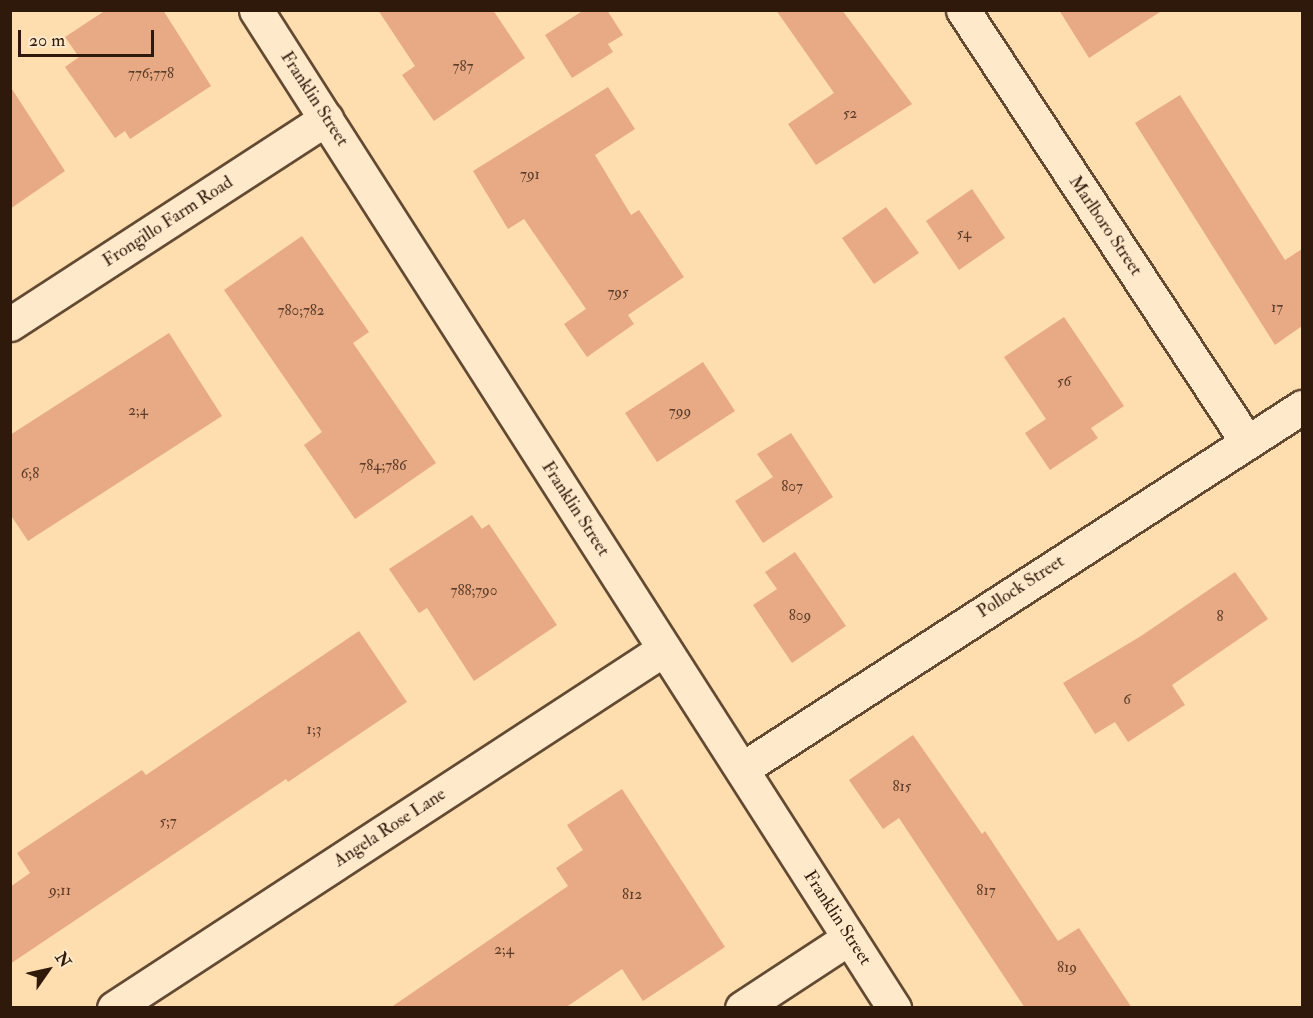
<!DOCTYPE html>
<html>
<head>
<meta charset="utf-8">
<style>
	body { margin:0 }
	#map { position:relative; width:1313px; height:1018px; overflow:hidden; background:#feddaf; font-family:"IM FELL Double Pica",serif }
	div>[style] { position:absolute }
	.building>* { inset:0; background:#e7aa85 }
	.roads { filter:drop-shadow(2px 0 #634a33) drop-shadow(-2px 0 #634a33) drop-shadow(0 2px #634a33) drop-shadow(0 -2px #634a33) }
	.minor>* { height:33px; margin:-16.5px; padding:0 16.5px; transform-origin:16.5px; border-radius:16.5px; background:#fee9cb }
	span { translate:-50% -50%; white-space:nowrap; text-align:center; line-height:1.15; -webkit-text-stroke:6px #fee9cb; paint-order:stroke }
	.number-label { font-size:15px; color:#5d3d29 }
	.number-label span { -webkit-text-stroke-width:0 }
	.street-label { font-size:18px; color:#2f190a }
	.frame { position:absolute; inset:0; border:12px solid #2f190a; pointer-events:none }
	.north { position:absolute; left:18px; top:940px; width:60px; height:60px; -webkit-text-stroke:4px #fee9cb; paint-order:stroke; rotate:56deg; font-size:16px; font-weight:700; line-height:24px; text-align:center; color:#2f190a }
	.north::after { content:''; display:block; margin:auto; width:21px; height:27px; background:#2f190a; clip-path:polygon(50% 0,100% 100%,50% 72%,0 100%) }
	.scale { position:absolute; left:18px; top:30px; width:136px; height:27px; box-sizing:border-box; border:3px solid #2f190a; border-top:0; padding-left:8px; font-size:18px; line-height:21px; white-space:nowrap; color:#2f190a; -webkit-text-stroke:4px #fee9cb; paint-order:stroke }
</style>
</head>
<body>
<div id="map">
	<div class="building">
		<div style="clip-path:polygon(106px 10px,163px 10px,211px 86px,130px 139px,125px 131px,115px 138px,65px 67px,79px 57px,65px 37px)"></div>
		<div style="clip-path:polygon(378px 10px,493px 10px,525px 58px,434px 121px,402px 75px,415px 66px)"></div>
		<div style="clip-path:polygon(584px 10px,607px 10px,623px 35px,608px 44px,613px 52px,572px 78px,545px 35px)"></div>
		<div style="clip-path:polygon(776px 10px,842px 10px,912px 104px,816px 165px,788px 124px,834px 93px)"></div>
		<div style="clip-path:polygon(1059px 10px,1163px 10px,1089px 58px)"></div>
		<div style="clip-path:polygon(10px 86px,65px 171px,10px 209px)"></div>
		<div style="clip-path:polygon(608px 87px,635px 129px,595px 155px,631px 215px,639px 210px,684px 277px,628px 315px,634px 324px,587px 357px,564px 324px,586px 309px,524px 219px,508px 229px,473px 171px)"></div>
		<div style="clip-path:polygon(1180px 95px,1285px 260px,1302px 249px,1302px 326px,1275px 345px,1135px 123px)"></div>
		<div style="clip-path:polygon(972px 189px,1005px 238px,959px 270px,926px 221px)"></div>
		<div style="clip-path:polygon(886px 207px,919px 253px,874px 284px,842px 238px)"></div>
		<div style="clip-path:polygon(302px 236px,369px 332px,353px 343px,436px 463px,355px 519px,304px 445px,322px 432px,224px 290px)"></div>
		<div style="clip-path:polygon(1064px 317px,1124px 406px,1091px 428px,1098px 438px,1050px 470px,1025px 433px,1046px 419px,1004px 357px)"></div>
		<div style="clip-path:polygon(169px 333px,222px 416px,28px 541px,10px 514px,10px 435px)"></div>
		<div style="clip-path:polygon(703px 362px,735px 411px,657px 462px,625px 413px)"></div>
		<div style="clip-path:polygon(791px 433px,833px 497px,763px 543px,735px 501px,773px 477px,757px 454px)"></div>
		<div style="clip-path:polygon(472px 515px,482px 529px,489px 524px,557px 625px,474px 681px,427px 608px,419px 613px,389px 569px)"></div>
		<div style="clip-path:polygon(795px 552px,846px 626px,792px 663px,753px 605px,777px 589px,765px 572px)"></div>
		<div style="clip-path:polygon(1235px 572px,1268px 619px,1172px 685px,1185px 705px,1128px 742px,1115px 722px,1095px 734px,1063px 683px,1141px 636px)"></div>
		<div style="clip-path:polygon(359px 631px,407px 702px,288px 782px,286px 779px,10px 964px,10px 887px,30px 873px,17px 853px,142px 770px,146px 775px)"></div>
		<div style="clip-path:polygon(913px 735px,982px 834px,985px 831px,1058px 941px,1079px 928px,1132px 1008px,1025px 1008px,899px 818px,883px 829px,849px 780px)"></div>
		<div style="clip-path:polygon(622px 789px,725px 947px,643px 1001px,622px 969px,565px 1008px,390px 1008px,568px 886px,556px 868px,583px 850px,567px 825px)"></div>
	</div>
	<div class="roads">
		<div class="minor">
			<div style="left:256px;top:10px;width:1185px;rotate:57.41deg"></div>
			<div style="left:963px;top:10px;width:517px;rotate:56.68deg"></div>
			<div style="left:10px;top:324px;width:377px;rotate:-33deg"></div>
			<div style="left:742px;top:769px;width:667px;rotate:-32.88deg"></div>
			<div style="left:114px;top:1008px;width:657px;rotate:-33.13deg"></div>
			<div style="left:742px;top:1008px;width:128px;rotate:-33.2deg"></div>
		</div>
	</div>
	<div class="number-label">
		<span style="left:463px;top:67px">787</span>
		<span style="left:151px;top:74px">776;778</span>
		<span style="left:850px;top:114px">52</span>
		<span style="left:530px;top:175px">791</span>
		<span style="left:964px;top:234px">54</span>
		<span style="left:618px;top:293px">795</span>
		<span style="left:1277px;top:308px">17</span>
		<span style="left:301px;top:311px">780;782</span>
		<span style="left:1064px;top:382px">56</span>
		<span style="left:138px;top:411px">2;4</span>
		<span style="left:680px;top:412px">799</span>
		<span style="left:383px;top:466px">784;786</span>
		<span style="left:30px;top:474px">6;8</span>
		<span style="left:792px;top:487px">807</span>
		<span style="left:474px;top:591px">788;790</span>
		<span style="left:800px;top:616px">809</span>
		<span style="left:1220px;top:617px">8</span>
		<span style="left:1127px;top:700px">6</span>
		<span style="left:314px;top:730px">1;3</span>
		<span style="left:902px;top:787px">815</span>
		<span style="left:168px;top:822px">5;7</span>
		<span style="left:60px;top:891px">9;11</span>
		<span style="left:986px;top:891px">817</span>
		<span style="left:632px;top:895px">812</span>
		<span style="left:504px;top:950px">2;4</span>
		<span style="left:1067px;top:968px">819</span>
	</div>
	<div class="street-label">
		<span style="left:314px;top:99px;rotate:57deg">Franklin Street</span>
		<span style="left:168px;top:222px;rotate:-33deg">Frongillo Farm Road</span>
		<span style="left:1105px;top:226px;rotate:56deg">Marlboro Street</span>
		<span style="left:575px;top:509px;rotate:57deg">Franklin Street</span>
		<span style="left:1021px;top:587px;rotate:-33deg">Pollock Street</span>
		<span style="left:390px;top:828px;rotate:-33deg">Angela Rose Lane</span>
		<span style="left:837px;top:918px;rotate:57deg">Franklin Street</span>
	</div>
	<div class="frame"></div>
	<div class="north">N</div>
	<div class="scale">20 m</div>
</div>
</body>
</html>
